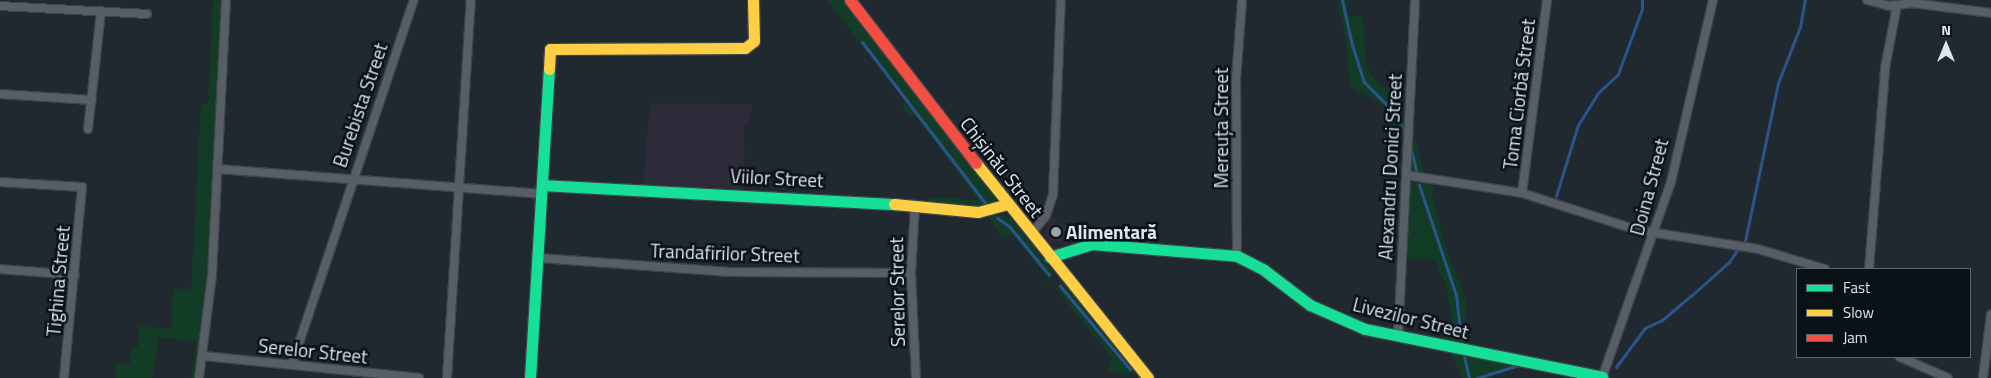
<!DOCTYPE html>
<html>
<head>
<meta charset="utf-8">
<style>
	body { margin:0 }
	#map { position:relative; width:1991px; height:378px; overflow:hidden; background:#202830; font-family:"Titillium Web",sans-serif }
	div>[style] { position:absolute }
	.commercial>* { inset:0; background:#2d2b3a }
	.green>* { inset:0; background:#133c26 }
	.stream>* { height:3px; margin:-1.5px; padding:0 1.5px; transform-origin:1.5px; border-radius:1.5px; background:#2b548d }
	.roads { filter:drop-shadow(1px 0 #3d444a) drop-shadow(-1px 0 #3d444a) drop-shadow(0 1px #3d444a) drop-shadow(0 -1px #3d444a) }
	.street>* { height:8px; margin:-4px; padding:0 4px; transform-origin:4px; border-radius:4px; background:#575e65 }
	.fast>* { height:11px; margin:-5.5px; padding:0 5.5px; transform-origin:5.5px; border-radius:5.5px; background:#16e098 }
	.slow>* { height:11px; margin:-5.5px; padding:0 5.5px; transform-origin:5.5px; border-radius:5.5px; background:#ffcf43 }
	.jam>* { height:11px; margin:-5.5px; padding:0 5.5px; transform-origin:5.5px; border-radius:5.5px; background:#f24e42 }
	.dots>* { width:14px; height:14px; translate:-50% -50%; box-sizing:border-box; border:2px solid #0a1117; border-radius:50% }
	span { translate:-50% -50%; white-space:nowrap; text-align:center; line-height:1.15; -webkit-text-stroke:5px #0a1117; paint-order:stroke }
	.street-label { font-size:19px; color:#dce6f0 }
	.poi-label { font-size:19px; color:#dce6f0; font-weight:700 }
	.left { translate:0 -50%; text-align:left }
	.legend { position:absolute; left:1796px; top:268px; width:175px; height:90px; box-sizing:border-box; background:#0a1117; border:1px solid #5e666e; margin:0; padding:6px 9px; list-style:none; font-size:15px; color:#dce6f0 }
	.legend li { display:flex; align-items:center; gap:10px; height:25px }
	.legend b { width:25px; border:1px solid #5e666e }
	.north { position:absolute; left:1921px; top:20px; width:50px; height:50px; -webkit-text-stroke:4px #0a1117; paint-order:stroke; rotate:0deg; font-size:14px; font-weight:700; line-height:20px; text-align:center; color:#dce6f0 }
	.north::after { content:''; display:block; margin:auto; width:18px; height:22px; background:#dce6f0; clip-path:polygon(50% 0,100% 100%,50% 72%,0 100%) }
</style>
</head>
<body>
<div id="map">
	<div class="commercial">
		<div style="clip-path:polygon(650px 103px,752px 104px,751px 115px,744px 127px,745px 189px,643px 185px)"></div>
		<div style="clip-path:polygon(1050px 218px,1057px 218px,1057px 225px,1067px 225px,1067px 243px,1051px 242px,1044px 235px)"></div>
	</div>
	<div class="green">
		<div style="clip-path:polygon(213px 0,221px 0,209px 265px,196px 378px,191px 378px,196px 342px,159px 337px,152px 378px,116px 378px,116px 364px,130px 364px,131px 347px,138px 348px,139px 326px,171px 329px,173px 289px,191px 289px,201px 104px,208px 104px)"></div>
		<div style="clip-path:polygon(827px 0,842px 0,997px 198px,993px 204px,979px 209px,930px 205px,928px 197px,978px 200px,915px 115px,910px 116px,902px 109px,905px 101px)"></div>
		<div style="clip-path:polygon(1337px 0,1346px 0,1348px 16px,1363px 17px,1366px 65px,1372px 76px,1383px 88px,1386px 87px,1404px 117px,1403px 141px,1390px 115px,1378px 101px,1350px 87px,1346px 39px)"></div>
		<div style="clip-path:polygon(1412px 129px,1423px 169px,1427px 175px,1410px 172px)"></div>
		<div style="clip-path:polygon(1409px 183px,1434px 183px,1432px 193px,1447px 252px,1465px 297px,1466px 345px,1447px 341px,1443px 337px,1452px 332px,1451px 311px,1446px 286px,1435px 259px,1407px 259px)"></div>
		<div style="clip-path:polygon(989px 216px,1009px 216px,1054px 272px,1045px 289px,1048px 278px,1012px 234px,1002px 238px)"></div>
		<div style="clip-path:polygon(1061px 281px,1136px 372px,1127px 374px,1107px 370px,1112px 358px,1056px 289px)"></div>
		<div style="clip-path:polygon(1450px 351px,1518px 363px,1518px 367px,1496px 374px,1493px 378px,1463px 378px)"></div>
	</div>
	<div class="stream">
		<div style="left:1342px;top:0;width:46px;rotate:77.5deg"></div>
		<div style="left:1352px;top:45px;width:39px;rotate:72deg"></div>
		<div style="left:1364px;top:82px;width:37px;rotate:45deg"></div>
		<div style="left:1390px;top:108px;width:22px;rotate:58deg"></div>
		<div style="left:862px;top:42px;width:203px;rotate:52.6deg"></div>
		<div style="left:1412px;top:153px;width:18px;rotate:77deg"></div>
		<div style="left:1419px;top:185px;width:116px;rotate:71.4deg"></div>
		<div style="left:1456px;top:295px;width:44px;rotate:83.5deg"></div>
		<div style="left:1556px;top:196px;width:74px;rotate:-72.8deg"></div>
		<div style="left:1578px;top:125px;width:39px;rotate:-58deg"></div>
		<div style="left:1599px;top:92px;width:26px;rotate:-43deg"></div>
		<div style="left:1618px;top:74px;width:69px;rotate:-69.7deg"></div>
		<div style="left:1642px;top:9px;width:9px;rotate:-90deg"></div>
		<div style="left:997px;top:218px;width:14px;rotate:34deg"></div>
		<div style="left:1009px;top:226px;width:63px;rotate:50.8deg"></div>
		<div style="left:1745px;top:241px;width:161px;rotate:-78.2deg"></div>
		<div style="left:1778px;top:83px;width:60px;rotate:-68.6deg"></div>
		<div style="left:1800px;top:27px;width:27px;rotate:-80deg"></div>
		<div style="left:1060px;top:286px;width:109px;rotate:49.9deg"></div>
		<div style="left:1464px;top:356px;width:23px;rotate:77deg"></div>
		<div style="left:1616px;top:367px;width:49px;rotate:-53.4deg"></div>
		<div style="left:1645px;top:328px;width:19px;rotate:-25deg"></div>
		<div style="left:1662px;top:320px;width:39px;rotate:-40deg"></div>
		<div style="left:1692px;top:295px;width:50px;rotate:-41.7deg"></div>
		<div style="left:1729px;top:262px;width:14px;rotate:-56deg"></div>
		<div style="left:1477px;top:378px;width:44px;rotate:-17.2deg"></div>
	</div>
	<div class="roads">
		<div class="street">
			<div style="left:1867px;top:0;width:23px;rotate:15deg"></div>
			<div style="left:1889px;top:6px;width:23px;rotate:-7deg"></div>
			<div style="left:1912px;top:3px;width:80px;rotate:7.2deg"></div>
			<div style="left:0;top:6px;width:147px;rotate:3.1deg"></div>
			<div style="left:0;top:94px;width:92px;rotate:3.7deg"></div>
			<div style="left:88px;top:129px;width:119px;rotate:-83.7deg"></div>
			<div style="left:218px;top:169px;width:325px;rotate:4.4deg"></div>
			<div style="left:1406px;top:175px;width:117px;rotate:8.8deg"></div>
			<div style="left:1522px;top:193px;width:121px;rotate:17.8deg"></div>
			<div style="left:1637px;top:230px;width:122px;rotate:8.9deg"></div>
			<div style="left:1758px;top:249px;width:70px;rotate:16.6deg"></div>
			<div style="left:0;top:182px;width:82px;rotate:3.5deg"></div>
			<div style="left:82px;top:187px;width:192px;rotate:95.4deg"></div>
			<div style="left:1522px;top:193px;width:195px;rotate:-82.6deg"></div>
			<div style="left:915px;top:206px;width:67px;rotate:93.4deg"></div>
			<div style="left:911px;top:273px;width:105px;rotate:87.3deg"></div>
			<div style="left:1032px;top:233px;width:22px;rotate:-51deg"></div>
			<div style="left:1046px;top:216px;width:22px;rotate:-72deg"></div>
			<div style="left:1053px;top:195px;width:195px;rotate:-87.7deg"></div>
			<div style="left:1237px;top:256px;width:176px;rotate:-90.3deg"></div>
			<div style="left:1236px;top:80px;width:80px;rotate:-85.7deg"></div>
			<div style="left:539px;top:258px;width:191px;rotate:4.2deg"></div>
			<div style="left:729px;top:272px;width:182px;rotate:0.3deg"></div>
			<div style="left:0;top:269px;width:75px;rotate:4.6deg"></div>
			<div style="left:1869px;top:269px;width:202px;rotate:-85.4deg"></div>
			<div style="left:1885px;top:68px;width:64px;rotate:-79.2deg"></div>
			<div style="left:1398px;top:337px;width:337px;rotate:-87.1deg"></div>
			<div style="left:203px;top:356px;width:217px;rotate:5.8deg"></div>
			<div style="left:1900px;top:357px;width:52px;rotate:23.6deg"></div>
			<div style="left:292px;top:364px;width:384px;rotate:-71.5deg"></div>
			<div style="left:199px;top:378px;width:104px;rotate:-82.8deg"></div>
			<div style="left:212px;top:275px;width:275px;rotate:-87.1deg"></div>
			<div style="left:447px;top:378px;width:379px;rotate:-86.4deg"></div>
			<div style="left:1602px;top:378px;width:208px;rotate:-70.6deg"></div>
			<div style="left:1671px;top:182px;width:187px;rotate:-77deg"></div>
			<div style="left:1983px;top:378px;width:64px;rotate:-82.9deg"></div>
		</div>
		<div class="fast">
			<div style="left:542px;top:185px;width:353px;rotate:3.1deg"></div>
			<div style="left:1050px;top:257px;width:44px;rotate:-17.2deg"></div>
			<div style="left:1092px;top:244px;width:145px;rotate:4.7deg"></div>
			<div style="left:1237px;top:256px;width:30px;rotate:27deg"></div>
			<div style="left:1264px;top:270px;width:58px;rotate:37.3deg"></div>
			<div style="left:1310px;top:305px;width:60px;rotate:23.6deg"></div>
			<div style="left:1365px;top:329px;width:242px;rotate:11.4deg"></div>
			<div style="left:530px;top:378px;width:310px;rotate:-86.5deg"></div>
		</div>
		<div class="slow">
			<div style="left:549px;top:69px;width:20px;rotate:-87deg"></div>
			<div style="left:550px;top:49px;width:195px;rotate:-0.3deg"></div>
			<div style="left:745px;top:48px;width:11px;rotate:-38deg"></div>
			<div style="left:754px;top:41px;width:41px;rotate:-91.4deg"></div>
			<div style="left:976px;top:163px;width:275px;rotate:51.3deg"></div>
			<div style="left:894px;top:204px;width:84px;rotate:5.4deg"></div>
			<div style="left:978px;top:212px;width:30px;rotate:-15deg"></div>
		</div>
		<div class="jam">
			<div style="left:850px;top:0;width:206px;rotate:52.3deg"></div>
		</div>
	</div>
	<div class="dots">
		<div style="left:1056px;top:232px;background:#9aa4ad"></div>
	</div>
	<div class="street-label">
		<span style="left:1519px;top:94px;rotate:-83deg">Toma Ciorbă Street</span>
		<span style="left:360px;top:105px;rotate:-71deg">Burebista Street</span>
		<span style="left:1221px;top:128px;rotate:-90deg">Mereuța Street</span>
		<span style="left:1002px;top:167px;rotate:52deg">Chișinău Street</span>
		<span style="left:1390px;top:167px;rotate:-87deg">Alexandru Donici Street</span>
		<span style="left:777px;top:178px;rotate:3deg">Viilor Street</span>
		<span style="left:1649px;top:187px;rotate:-75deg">Doina Street</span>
		<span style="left:725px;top:253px;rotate:2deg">Trandafirilor Street</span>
		<span style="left:58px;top:281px;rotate:-85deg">Tighina Street</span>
		<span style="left:897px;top:292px;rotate:-91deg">Serelor Street</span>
		<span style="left:1411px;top:318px;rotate:14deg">Livezilor Street</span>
		<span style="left:313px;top:351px;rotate:6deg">Serelor Street</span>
	</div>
	<div class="poi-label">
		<span class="left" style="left:1066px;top:232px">Alimentară</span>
	</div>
	<ul class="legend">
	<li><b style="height:6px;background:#16e098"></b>Fast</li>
	<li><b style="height:6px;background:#ffcf43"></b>Slow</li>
	<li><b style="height:6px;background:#f24e42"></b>Jam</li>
	</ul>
	<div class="north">N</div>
</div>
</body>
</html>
